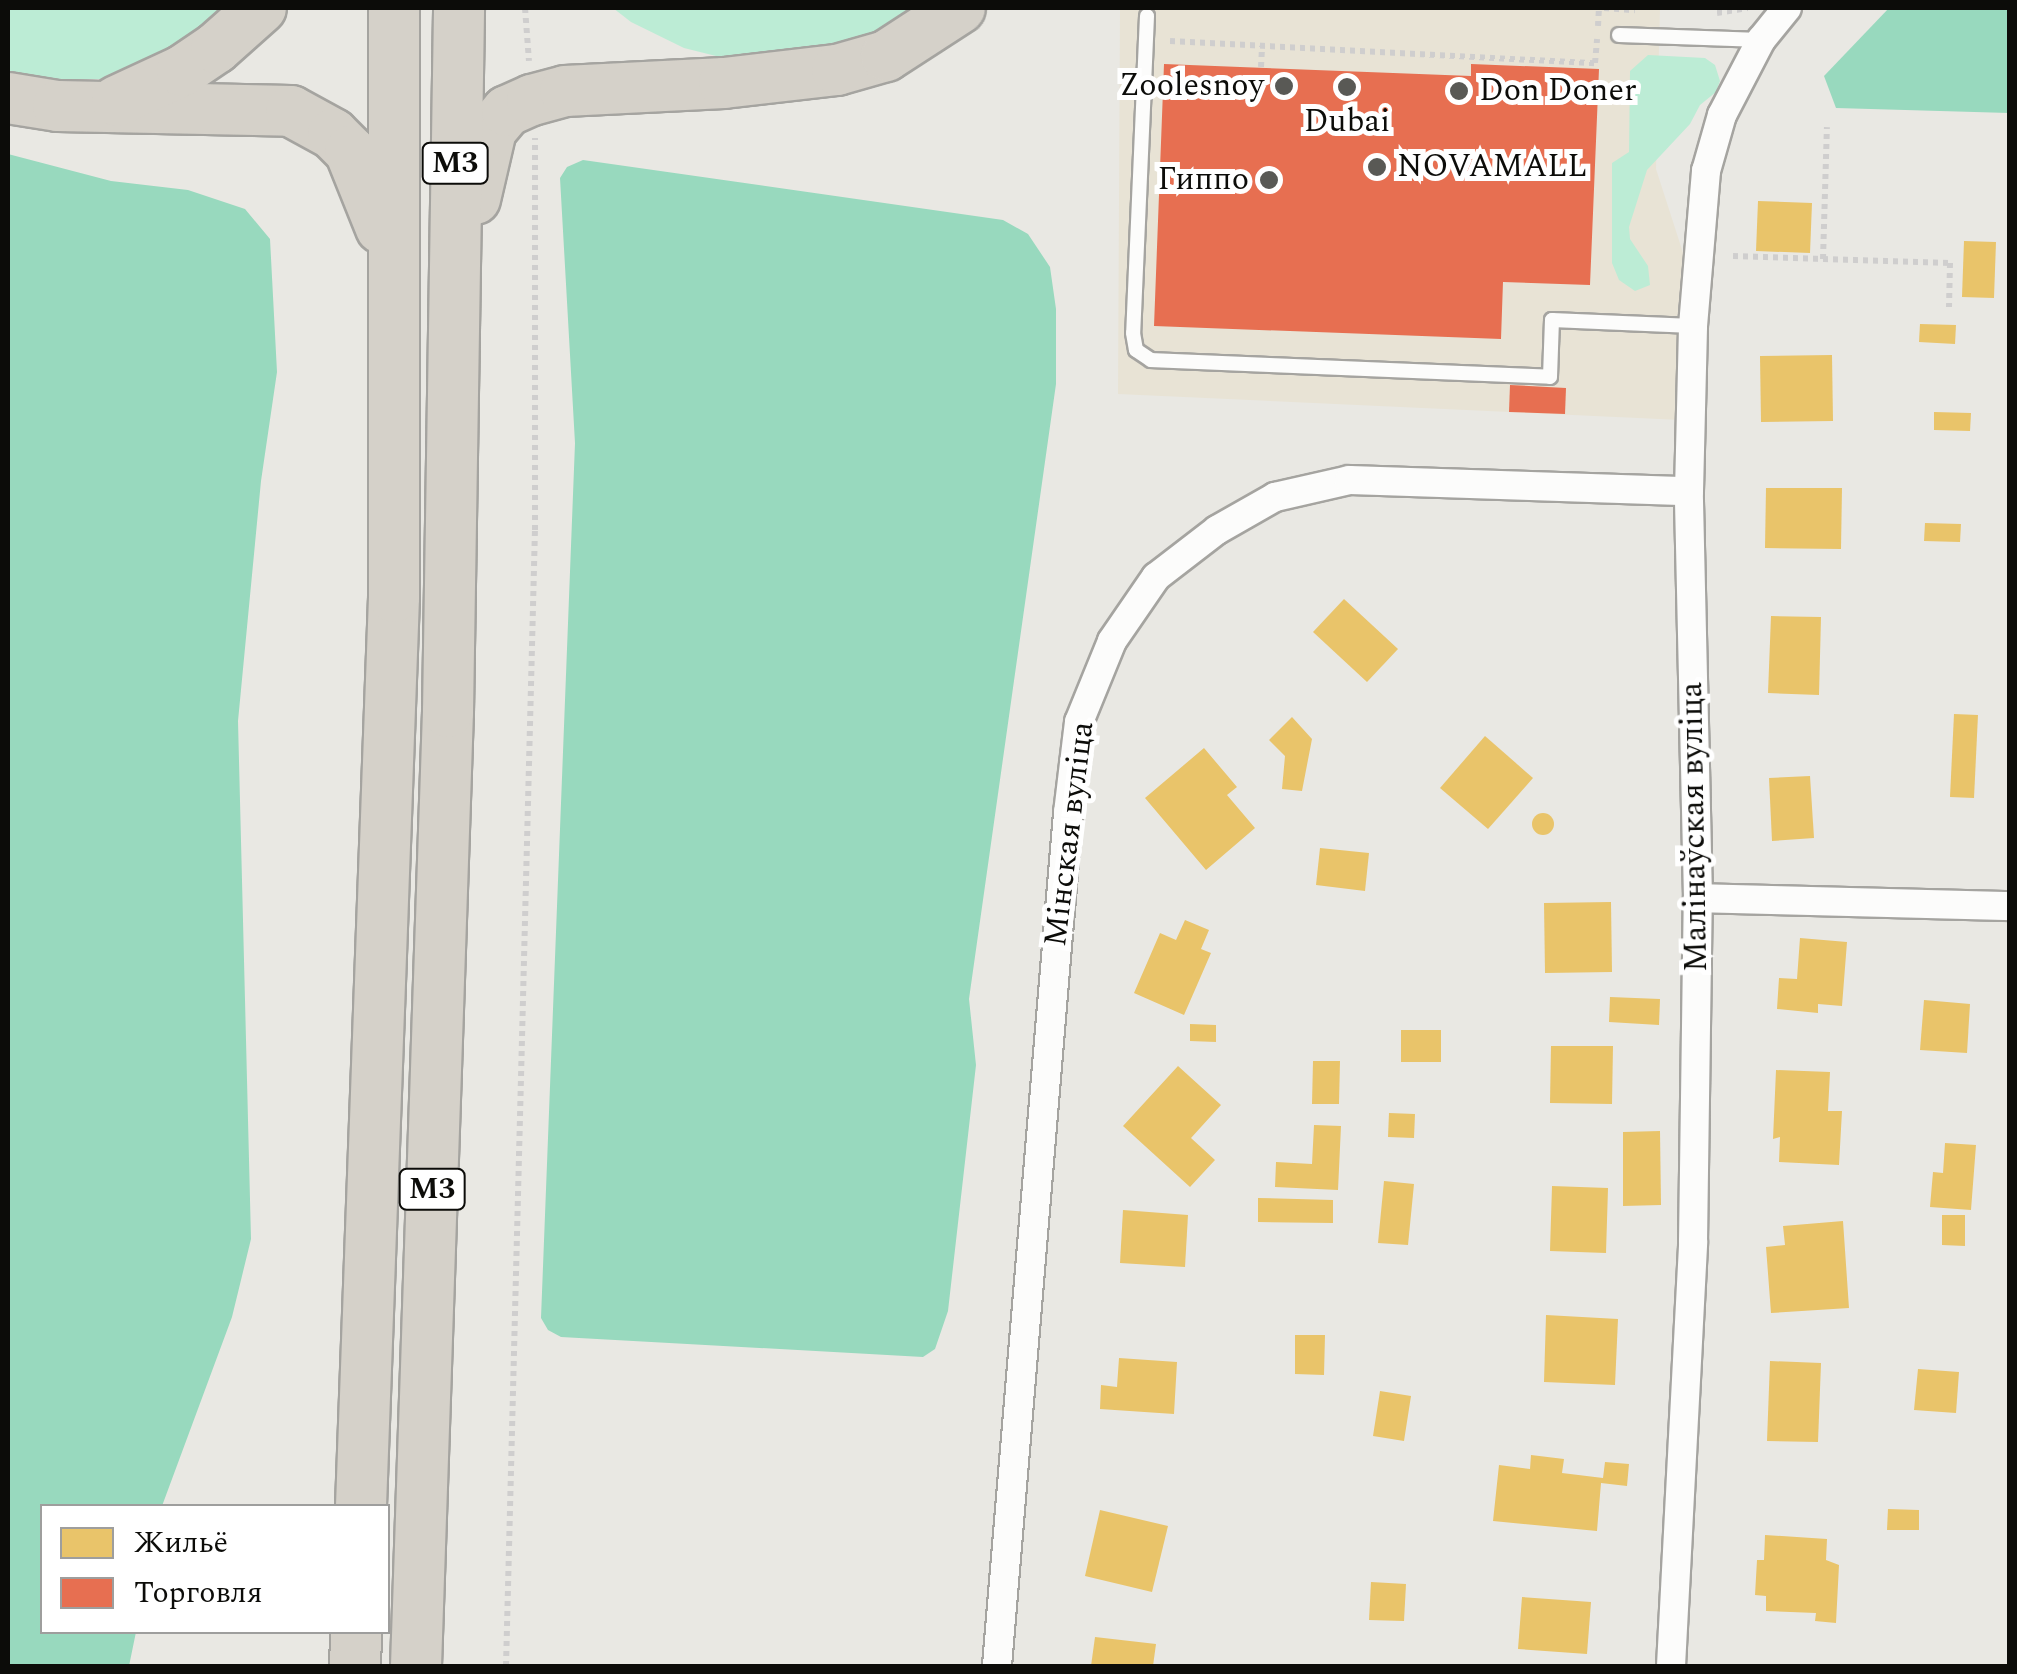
<!DOCTYPE html>
<html>
<head>
<meta charset="utf-8">
<style>
	body { margin:0 }
	#map { position:relative; width:2017px; height:1674px; overflow:hidden; background:#e9e8e3; font-family:Spectral,serif }
	div>[style] { position:absolute }
	.commercial>* { inset:0; background:#e8e3d5 }
	.green>* { inset:0; background:#bcecd5 }
	.forest>* { inset:0; background:#98d9be }
	.homes>* { inset:0; background:#e9c46a }
	.round { border-radius:50% }
	.shops>* { inset:0; background:#e76f51 }
	.path>* { height:6px; margin-top:-3px; transform-origin:0; background:repeating-linear-gradient(90deg,#cfcece 0 5px,transparent 0 10px) }
	.roads { filter:drop-shadow(2px 0 #a5a4a0) drop-shadow(-2px 0 #a5a4a0) drop-shadow(0 2px #a5a4a0) drop-shadow(0 -2px #a5a4a0) }
	.lane>* { height:14px; margin:-7px; padding:0 7px; transform-origin:7px; border-radius:7px; background:#fcfcfb }
	.street>* { height:28px; margin:-14px; padding:0 14px; transform-origin:14px; border-radius:14px; background:#fcfcfb }
	.highway>* { height:50px; margin:-25px; padding:0 25px; transform-origin:25px; border-radius:25px; background:#d5d1c9 }
	.dots>* { width:28px; height:28px; translate:-50% -50%; box-sizing:border-box; border:5px solid #fff; border-radius:50% }
	span { translate:-50% -50%; white-space:nowrap; text-align:center; line-height:1.15; -webkit-text-stroke:10px #fff; paint-order:stroke }
	.shield-label span { padding:2px 8px; background:#fff; border:2px solid; border-radius:8px; -webkit-text-stroke-width:0 }
	.shield-label { font-size:30px; color:#0c0c09; font-weight:700 }
	.poi-label { font-size:32px; color:#0c0c09 }
	.right { translate:-100% -50%; text-align:right }
	.left { translate:0 -50%; text-align:left }
	.street-label { font-size:32px; color:#0c0c09 }
	.frame { position:absolute; inset:0; border:10px solid #0c0c09; pointer-events:none }
	.legend { position:absolute; left:40px; top:1504px; width:350px; height:130px; box-sizing:border-box; background:#fff; border:2px solid #9e9e9d; margin:0; padding:12px 18px; list-style:none; font-size:30px; color:#0c0c09 }
	.legend li { display:flex; align-items:center; gap:20px; height:50px }
	.legend b { width:50px; border:2px solid #9e9e9d }
</style>
</head>
<body>
<div id="map">
	<div class="commercial">
		<div style="clip-path:polygon(1120px 8px,1660px 8px,1656px 169px,1685px 259px,1681px 420px,1118px 394px)"></div>
	</div>
	<div class="green">
		<div style="clip-path:polygon(8px 8px,232px 8px,158px 61px,107px 79px,55px 79px,8px 71px)"></div>
		<div style="clip-path:polygon(613px 8px,924px 8px,849px 50px,736px 61px,684px 48px,631px 22px)"></div>
		<div style="clip-path:polygon(1648px 55px,1705px 58px,1715px 65px,1720px 81px,1716px 92px,1700px 105px,1690px 124px,1647px 170px,1629px 227px,1630px 239px,1648px 266px,1650px 285px,1635px 291px,1619px 280px,1612px 263px,1612px 163px,1629px 152px,1630px 71px)"></div>
	</div>
	<div class="forest">
		<div style="clip-path:polygon(1889px 8px,2009px 8px,2009px 113px,1836px 108px,1824px 76px)"></div>
		<div style="clip-path:polygon(8px 154px,111px 181px,188px 190px,245px 209px,270px 239px,277px 372px,261px 481px,238px 721px,251px 1239px,232px 1317px,162px 1506px,42px 1506px,42px 1632px,136px 1632px,129px 1666px,8px 1666px)"></div>
		<div style="clip-path:polygon(583px 160px,1003px 220px,1028px 234px,1050px 267px,1056px 309px,1056px 384px,969px 999px,976px 1065px,948px 1311px,935px 1349px,923px 1357px,561px 1337px,548px 1330px,541px 1318px,575px 443px,560px 178px,567px 167px)"></div>
	</div>
	<div class="homes">
		<div style="clip-path:polygon(1758px 201px,1812px 203px,1810px 253px,1756px 251px)"></div>
		<div style="clip-path:polygon(1964px 241px,1996px 242px,1994px 298px,1962px 297px)"></div>
		<div style="clip-path:polygon(1920px 324px,1956px 325px,1955px 344px,1919px 342px)"></div>
		<div style="clip-path:polygon(1832px 355px,1833px 421px,1761px 422px,1760px 356px)"></div>
		<div style="clip-path:polygon(1934px 412px,1971px 413px,1970px 431px,1934px 430px)"></div>
		<div style="clip-path:polygon(1766px 488px,1842px 488px,1841px 549px,1765px 548px)"></div>
		<div style="clip-path:polygon(1925px 523px,1961px 524px,1960px 542px,1924px 541px)"></div>
		<div style="clip-path:polygon(1344px 599px,1398px 649px,1367px 682px,1313px 632px)"></div>
		<div style="clip-path:polygon(1771px 616px,1821px 617px,1819px 695px,1768px 693px)"></div>
		<div style="clip-path:polygon(1954px 714px,1978px 715px,1974px 798px,1950px 797px)"></div>
		<div style="clip-path:polygon(1292px 717px,1312px 739px,1302px 791px,1282px 789px,1285px 756px,1269px 740px)"></div>
		<div style="clip-path:polygon(1485px 736px,1533px 778px,1488px 829px,1440px 788px)"></div>
		<div style="clip-path:polygon(1204px 748px,1237px 787px,1227px 795px,1255px 828px,1206px 870px,1145px 798px)"></div>
		<div style="clip-path:polygon(1810px 776px,1814px 838px,1772px 841px,1769px 778px)"></div>
		<div class="round" style="left:1532px;top:813px;width:22px;height:22px"></div>
		<div style="clip-path:polygon(1320px 848px,1369px 853px,1365px 891px,1316px 885px)"></div>
		<div style="clip-path:polygon(1611px 902px,1612px 972px,1545px 973px,1544px 903px)"></div>
		<div style="clip-path:polygon(1185px 920px,1209px 930px,1201px 949px,1211px 953px,1184px 1015px,1134px 993px,1160px 933px,1176px 940px)"></div>
		<div style="clip-path:polygon(1800px 938px,1847px 942px,1842px 1006px,1818px 1004px,1818px 1013px,1777px 1009px,1779px 978px,1797px 979px)"></div>
		<div style="clip-path:polygon(1610px 997px,1660px 999px,1659px 1025px,1609px 1022px)"></div>
		<div style="clip-path:polygon(1924px 1000px,1970px 1004px,1967px 1053px,1920px 1050px)"></div>
		<div style="clip-path:polygon(1190px 1024px,1216px 1025px,1216px 1042px,1190px 1041px)"></div>
		<div style="clip-path:polygon(1401px 1030px,1441px 1030px,1441px 1062px,1401px 1062px)"></div>
		<div style="clip-path:polygon(1551px 1046px,1613px 1046px,1612px 1104px,1550px 1103px)"></div>
		<div style="clip-path:polygon(1313px 1061px,1340px 1061px,1339px 1104px,1312px 1104px)"></div>
		<div style="clip-path:polygon(1178px 1066px,1221px 1105px,1191px 1138px,1215px 1160px,1190px 1187px,1123px 1126px)"></div>
		<div style="clip-path:polygon(1776px 1070px,1830px 1072px,1828px 1111px,1842px 1111px,1839px 1165px,1779px 1162px,1780px 1137px,1773px 1139px)"></div>
		<div style="clip-path:polygon(1389px 1113px,1415px 1114px,1414px 1138px,1388px 1137px)"></div>
		<div style="clip-path:polygon(1314px 1125px,1341px 1126px,1338px 1190px,1275px 1187px,1276px 1162px,1312px 1164px)"></div>
		<div style="clip-path:polygon(1660px 1131px,1661px 1205px,1623px 1206px,1623px 1132px)"></div>
		<div style="clip-path:polygon(1945px 1143px,1976px 1145px,1971px 1210px,1930px 1207px,1933px 1172px,1943px 1173px)"></div>
		<div style="clip-path:polygon(1384px 1181px,1414px 1184px,1408px 1245px,1378px 1243px)"></div>
		<div style="clip-path:polygon(1552px 1186px,1608px 1188px,1606px 1253px,1550px 1251px)"></div>
		<div style="clip-path:polygon(1258px 1198px,1333px 1200px,1333px 1223px,1258px 1222px)"></div>
		<div style="clip-path:polygon(1123px 1210px,1188px 1215px,1185px 1267px,1120px 1263px)"></div>
		<div style="clip-path:polygon(1942px 1215px,1965px 1215px,1965px 1246px,1942px 1245px)"></div>
		<div style="clip-path:polygon(1843px 1221px,1849px 1308px,1771px 1313px,1766px 1247px,1785px 1245px,1783px 1226px)"></div>
		<div style="clip-path:polygon(1546px 1315px,1618px 1319px,1615px 1385px,1544px 1382px)"></div>
		<div style="clip-path:polygon(1295px 1335px,1325px 1335px,1324px 1375px,1295px 1374px)"></div>
		<div style="clip-path:polygon(1119px 1358px,1177px 1362px,1174px 1414px,1100px 1409px,1101px 1385px,1117px 1387px)"></div>
		<div style="clip-path:polygon(1770px 1361px,1821px 1363px,1818px 1442px,1767px 1441px)"></div>
		<div style="clip-path:polygon(1918px 1369px,1959px 1372px,1956px 1413px,1914px 1410px)"></div>
		<div style="clip-path:polygon(1380px 1391px,1411px 1396px,1404px 1441px,1373px 1436px)"></div>
		<div style="clip-path:polygon(1531px 1455px,1564px 1459px,1562px 1473px,1603px 1478px,1605px 1462px,1629px 1464px,1627px 1486px,1601px 1483px,1597px 1531px,1493px 1521px,1499px 1465px,1530px 1469px)"></div>
		<div style="clip-path:polygon(1888px 1509px,1919px 1510px,1919px 1530px,1887px 1530px)"></div>
		<div style="clip-path:polygon(1100px 1510px,1168px 1526px,1152px 1592px,1085px 1576px)"></div>
		<div style="clip-path:polygon(1765px 1535px,1827px 1539px,1826px 1560px,1839px 1565px,1836px 1623px,1815px 1621px,1816px 1613px,1766px 1611px,1766px 1596px,1755px 1595px,1757px 1560px,1764px 1560px)"></div>
		<div style="clip-path:polygon(1371px 1582px,1406px 1584px,1404px 1621px,1369px 1620px)"></div>
		<div style="clip-path:polygon(1522px 1597px,1591px 1602px,1587px 1654px,1518px 1649px)"></div>
		<div style="clip-path:polygon(1095px 1637px,1156px 1644px,1153px 1666px,1091px 1666px)"></div>
	</div>
	<div class="shops">
		<div style="clip-path:polygon(1164px 64px,1471px 76px,1471px 64px,1599px 69px,1590px 285px,1503px 282px,1501px 339px,1154px 326px)"></div>
		<div style="clip-path:polygon(1510px 385px,1566px 388px,1565px 414px,1509px 412px)"></div>
	</div>
	<div class="path">
		<div style="left:525px;top:8px;width:53px;rotate:85.7deg"></div>
		<div style="left:1604px;top:8px;width:31px;rotate:4deg"></div>
		<div style="left:1717px;top:13px;width:31px;rotate:-9deg"></div>
		<div style="left:1598px;top:26px;width:18px;rotate:-87deg"></div>
		<div style="left:1170px;top:41px;width:426px;rotate:3deg"></div>
		<div style="left:1595px;top:63px;width:24px;rotate:-85deg"></div>
		<div style="left:1261px;top:67px;width:21px;rotate:-87deg"></div>
		<div style="left:1733px;top:256px;width:90px;rotate:1.9deg"></div>
		<div style="left:1823px;top:259px;width:132px;rotate:-88.3deg"></div>
		<div style="left:1823px;top:259px;width:127px;rotate:1.8deg"></div>
		<div style="left:1950px;top:263px;width:44px;rotate:91.3deg"></div>
		<div style="left:506px;top:1666px;width:1136px;rotate:-88.54deg"></div>
		<div style="left:535px;top:530px;width:392px;rotate:-90deg"></div>
	</div>
	<div class="roads">
		<div class="lane">
			<div style="left:1147px;top:16px;width:317px;rotate:92.5deg"></div>
			<div style="left:1133px;top:333px;width:17px;rotate:80deg"></div>
			<div style="left:1136px;top:350px;width:18px;rotate:34deg"></div>
			<div style="left:1151px;top:360px;width:399px;rotate:2.4deg"></div>
			<div style="left:1550px;top:377px;width:57px;rotate:-88deg"></div>
			<div style="left:1552px;top:320px;width:141px;rotate:2.4deg"></div>
			<div style="left:1619px;top:35px;width:142px;rotate:2deg"></div>
		</div>
		<div class="street">
			<div style="left:1698px;top:898px;width:312px;rotate:1.5deg"></div>
			<div style="left:997px;top:1666px;width:856px;rotate:-85.24deg"></div>
			<div style="left:1068px;top:813px;width:92px;rotate:-83.1deg"></div>
			<div style="left:1079px;top:722px;width:87px;rotate:-67.8deg"></div>
			<div style="left:1112px;top:641px;width:78px;rotate:-55.5deg"></div>
			<div style="left:1156px;top:577px;width:77px;rotate:-37.6deg"></div>
			<div style="left:1217px;top:530px;width:67px;rotate:-29.6deg"></div>
			<div style="left:1275px;top:497px;width:76px;rotate:-12.9deg"></div>
			<div style="left:1349px;top:480px;width:340px;rotate:1.9deg"></div>
			<div style="left:1671px;top:1666px;width:425px;rotate:-87deg"></div>
			<div style="left:1693px;top:1242px;width:344px;rotate:-89.2deg"></div>
			<div style="left:1698px;top:898px;width:407px;rotate:-91.3deg"></div>
			<div style="left:1689px;top:491px;width:165px;rotate:-88.6deg"></div>
			<div style="left:1693px;top:326px;width:156px;rotate:-85.2deg"></div>
			<div style="left:1706px;top:171px;width:58px;rotate:-74.1deg"></div>
			<div style="left:1722px;top:115px;width:85px;rotate:-62.5deg"></div>
			<div style="left:1761px;top:40px;width:41px;rotate:-50.9deg"></div>
		</div>
		<div class="highway">
			<div style="left:8px;top:98px;width:51px;rotate:9.1deg"></div>
			<div style="left:58px;top:106px;width:233px;rotate:1.2deg"></div>
			<div style="left:291px;top:111px;width:48px;rotate:28.7deg"></div>
			<div style="left:333px;top:134px;width:24px;rotate:45deg"></div>
			<div style="left:350px;top:151px;width:83px;rotate:68.1deg"></div>
			<div style="left:117px;top:101px;width:72px;rotate:-24.8deg"></div>
			<div style="left:182px;top:71px;width:41px;rotate:-34.1deg"></div>
			<div style="left:216px;top:48px;width:60px;rotate:-41.6deg"></div>
			<div style="left:475px;top:199px;width:71px;rotate:-76.9deg"></div>
			<div style="left:491px;top:130px;width:25px;rotate:-50deg"></div>
			<div style="left:507px;top:111px;width:27px;rotate:-24deg"></div>
			<div style="left:532px;top:100px;width:34px;rotate:-15deg"></div>
			<div style="left:565px;top:91px;width:159px;rotate:-2.9deg"></div>
			<div style="left:724px;top:83px;width:114px;rotate:-6.6deg"></div>
			<div style="left:837px;top:70px;width:51px;rotate:-15.9deg"></div>
			<div style="left:886px;top:56px;width:88px;rotate:-33deg"></div>
			<div style="left:361px;top:1506px;width:910px;rotate:-87.92deg"></div>
			<div style="left:394px;top:597px;width:589px;rotate:-90deg"></div>
			<div style="left:355px;top:1666px;width:34px;rotate:-88deg"></div>
			<div style="left:416px;top:1666px;width:955px;rotate:-88.08deg"></div>
			<div style="left:448px;top:712px;width:704px;rotate:-89.1deg"></div>
		</div>
	</div>
	<div class="dots">
		<div style="left:1284px;top:86px;background:#595955"></div>
		<div style="left:1347px;top:87px;background:#595955"></div>
		<div style="left:1459px;top:91px;background:#595955"></div>
		<div style="left:1377px;top:167px;background:#595955"></div>
		<div style="left:1269px;top:180px;background:#595955"></div>
	</div>
	<div class="shield-label">
		<span style="left:455px;top:163px">М3</span>
		<span style="left:432px;top:1189px">М3</span>
	</div>
	<div class="poi-label">
		<span class="right" style="left:1264px;top:86px">Zoolesnoy</span>
		<span class="left" style="left:1479px;top:91px">Don Doner</span>
		<span style="left:1347px;top:122px">Dubai</span>
		<span class="left" style="left:1397px;top:167px">NOVAMALL</span>
		<span class="right" style="left:1249px;top:180px">Гиппо</span>
	</div>
	<div class="street-label">
		<span style="left:1695px;top:827px;rotate:-91deg">Малінаўская вуліца</span>
		<span style="left:1070px;top:834px;rotate:-83deg">Мінская вуліца</span>
	</div>
	<div class="frame"></div>
	<ul class="legend">
	<li><b style="height:28px;background:#e9c46a"></b>Жильё</li>
	<li><b style="height:28px;background:#e76f51"></b>Торговля</li>
	</ul>
</div>
</body>
</html>
